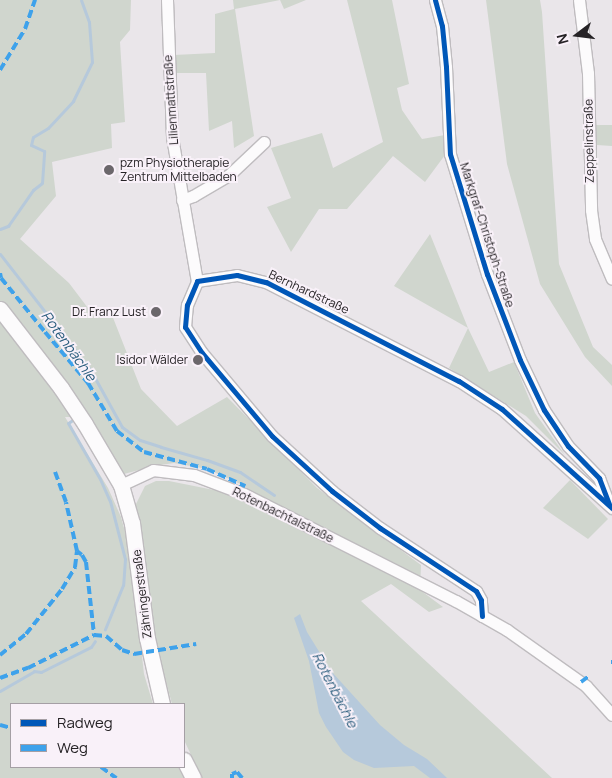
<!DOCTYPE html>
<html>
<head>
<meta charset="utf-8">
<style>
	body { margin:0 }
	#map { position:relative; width:612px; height:778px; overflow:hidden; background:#eae6ea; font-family:Manrope,sans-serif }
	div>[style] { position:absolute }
	.green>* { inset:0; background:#d0d6ce }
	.water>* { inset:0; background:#b6c9db }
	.stream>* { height:3px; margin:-1.5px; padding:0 1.5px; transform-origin:1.5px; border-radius:1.5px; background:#b6c9db }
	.roads { filter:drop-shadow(1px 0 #bfbcbf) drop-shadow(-1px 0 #bfbcbf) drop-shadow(0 1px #bfbcbf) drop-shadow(0 -1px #bfbcbf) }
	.minor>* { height:11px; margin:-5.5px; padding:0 5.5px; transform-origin:5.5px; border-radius:5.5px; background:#fcfbfc }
	.secondary>* { height:15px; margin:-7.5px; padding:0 7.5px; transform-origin:7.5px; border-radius:7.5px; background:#fcfbfc }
	.quiet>* { height:4px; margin-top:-2px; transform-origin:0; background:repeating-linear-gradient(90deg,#3ea2eb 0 8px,transparent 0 12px) }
	.cycleway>* { height:5px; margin:-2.5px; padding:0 2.5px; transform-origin:2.5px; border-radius:2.5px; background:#0057b8 }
	.dots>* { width:14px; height:14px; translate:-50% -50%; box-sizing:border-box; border:2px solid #f9f1f9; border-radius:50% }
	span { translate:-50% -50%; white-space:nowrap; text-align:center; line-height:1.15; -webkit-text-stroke:4px #f9f1f9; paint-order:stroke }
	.street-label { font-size:12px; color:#262326 }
	.poi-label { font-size:12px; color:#262326 }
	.left { translate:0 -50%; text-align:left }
	.right { translate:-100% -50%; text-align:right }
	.water-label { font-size:14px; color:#2a5d7d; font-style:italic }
	.legend { position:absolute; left:10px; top:703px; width:175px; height:65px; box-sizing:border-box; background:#f9f1f9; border:1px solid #a59fa5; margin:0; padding:6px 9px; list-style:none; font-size:15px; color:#262326 }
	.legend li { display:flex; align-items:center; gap:10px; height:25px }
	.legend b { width:25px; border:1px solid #a59fa5 }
	.north { position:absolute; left:552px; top:10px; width:50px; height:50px; -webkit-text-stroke:4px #f9f1f9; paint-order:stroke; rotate:255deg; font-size:14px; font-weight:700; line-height:20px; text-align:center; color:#262326 }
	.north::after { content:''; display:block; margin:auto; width:18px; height:22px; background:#262326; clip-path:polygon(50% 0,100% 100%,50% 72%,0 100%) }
</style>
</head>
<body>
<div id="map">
	<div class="green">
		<div style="clip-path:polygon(0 0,131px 0,130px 30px,120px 42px,125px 122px,111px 124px,112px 148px,52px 162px,56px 196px,20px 239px,69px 283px,94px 316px,110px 310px,141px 389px,177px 426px,227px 397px,317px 488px,421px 565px,420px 590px,443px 607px,429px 612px,391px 584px,361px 601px,552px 778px,202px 778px,184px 740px,184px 704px,172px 704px,157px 648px,135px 506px,145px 486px,156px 481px,169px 481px,219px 491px,268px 512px,245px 486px,207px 469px,174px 463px,154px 466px,124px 474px,87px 417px,65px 417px,108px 488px,121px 517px,130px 550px,144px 674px,153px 704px,11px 704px,11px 767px,178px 767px,184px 778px,0 778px)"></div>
		<div style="clip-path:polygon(233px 0,306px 0,284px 9px,280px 0,235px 9px,254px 136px,234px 148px,232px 121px,209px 131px,206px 73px,173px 73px,174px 55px,215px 53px,215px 14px,234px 9px)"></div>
		<div style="clip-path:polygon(347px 0,392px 0,409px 84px,397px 88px,402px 110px,422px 139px,445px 135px,445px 155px,425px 182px,393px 156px,347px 209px,319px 209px,291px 252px,267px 207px,291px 198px,271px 148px,322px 133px,333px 168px,383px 142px)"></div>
		<div style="clip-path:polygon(486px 0,540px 0,542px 12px,559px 264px,593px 347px,612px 365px,612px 386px,585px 357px,540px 284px,507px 164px)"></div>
		<div style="clip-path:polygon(596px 125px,612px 125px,612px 146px,597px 145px)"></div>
		<div style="clip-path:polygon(430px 234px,468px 328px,489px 372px,514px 362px,535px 413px,565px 455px,526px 416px,449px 368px,468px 328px,394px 286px)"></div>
		<div style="clip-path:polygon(570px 480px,608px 519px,588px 539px,543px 508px)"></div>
	</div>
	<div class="water">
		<div style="clip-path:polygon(300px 614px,307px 632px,331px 671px,380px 725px,404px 745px,427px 759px,447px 778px,430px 778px,414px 766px,374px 768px,354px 760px,343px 752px,326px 727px,319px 713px,309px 661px,294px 618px)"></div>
	</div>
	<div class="stream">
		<div style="left:0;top:229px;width:9px;rotate:-21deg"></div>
		<div style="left:8px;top:226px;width:44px;rotate:-55.2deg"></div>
		<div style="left:33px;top:190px;width:11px;rotate:-38deg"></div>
		<div style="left:42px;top:183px;width:32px;rotate:-86deg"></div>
		<div style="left:44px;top:151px;width:14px;rotate:-155deg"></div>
		<div style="left:31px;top:145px;width:8px;rotate:-76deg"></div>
		<div style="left:33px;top:137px;width:17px;rotate:-31deg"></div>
		<div style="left:48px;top:128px;width:37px;rotate:-47deg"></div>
		<div style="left:73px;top:101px;width:43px;rotate:-64deg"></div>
		<div style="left:92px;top:62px;width:40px;rotate:-94.3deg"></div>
		<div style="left:89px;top:22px;width:23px;rotate:-110deg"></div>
		<div style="left:0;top:254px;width:148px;rotate:52.1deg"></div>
		<div style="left:91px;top:371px;width:64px;rotate:61deg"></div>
		<div style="left:122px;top:427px;width:22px;rotate:36deg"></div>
		<div style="left:140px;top:440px;width:22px;rotate:18deg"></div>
		<div style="left:161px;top:447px;width:48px;rotate:15.8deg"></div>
		<div style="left:207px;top:460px;width:35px;rotate:20deg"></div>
		<div style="left:240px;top:472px;width:41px;rotate:34.1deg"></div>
		<div style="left:74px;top:419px;width:7px;rotate:146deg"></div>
		<div style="left:68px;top:423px;width:64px;rotate:60.3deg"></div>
		<div style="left:100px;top:479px;width:24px;rotate:66deg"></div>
		<div style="left:110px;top:501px;width:60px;rotate:75.5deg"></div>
		<div style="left:125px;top:559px;width:26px;rotate:94deg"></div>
		<div style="left:123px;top:585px;width:48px;rotate:112.2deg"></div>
		<div style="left:0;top:691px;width:39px;rotate:-30deg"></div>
		<div style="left:34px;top:671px;width:7px;rotate:8deg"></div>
		<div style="left:41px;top:672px;width:56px;rotate:-26.6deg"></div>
		<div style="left:91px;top:647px;width:7px;rotate:-56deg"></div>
	</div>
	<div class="roads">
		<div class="minor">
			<div style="left:167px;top:0;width:137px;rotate:87.9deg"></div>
			<div style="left:172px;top:137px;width:146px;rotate:80.2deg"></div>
			<div style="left:435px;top:0;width:27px;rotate:75deg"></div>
			<div style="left:442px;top:26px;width:41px;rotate:84.4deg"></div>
			<div style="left:446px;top:67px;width:87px;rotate:87.4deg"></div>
			<div style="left:450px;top:154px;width:126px;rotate:72.9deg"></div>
			<div style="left:487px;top:274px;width:92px;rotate:69deg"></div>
			<div style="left:520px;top:360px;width:55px;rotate:64.4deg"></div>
			<div style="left:544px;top:410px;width:43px;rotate:56.3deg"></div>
			<div style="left:568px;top:446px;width:45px;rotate:45.9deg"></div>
			<div style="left:599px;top:478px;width:28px;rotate:69deg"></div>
			<div style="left:579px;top:0;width:74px;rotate:83deg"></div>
			<div style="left:588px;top:73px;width:137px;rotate:88.7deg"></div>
			<div style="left:591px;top:210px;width:29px;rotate:82deg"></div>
			<div style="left:595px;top:239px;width:43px;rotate:67deg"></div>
			<div style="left:182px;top:200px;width:12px;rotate:-20deg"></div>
			<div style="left:193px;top:196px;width:42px;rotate:-30.3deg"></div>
			<div style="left:229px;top:175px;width:48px;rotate:-43.3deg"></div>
			<div style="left:121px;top:485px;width:35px;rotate:-25deg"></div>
			<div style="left:153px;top:470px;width:41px;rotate:7deg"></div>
			<div style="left:194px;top:475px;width:53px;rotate:20.8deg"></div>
			<div style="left:244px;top:494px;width:237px;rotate:26.8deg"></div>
			<div style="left:456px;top:601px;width:59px;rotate:29.6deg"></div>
			<div style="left:507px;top:630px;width:97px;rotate:35.3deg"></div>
			<div style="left:586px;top:686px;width:39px;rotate:48deg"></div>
			<div style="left:482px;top:616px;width:16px;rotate:-94deg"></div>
			<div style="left:481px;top:600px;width:10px;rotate:-119deg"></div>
			<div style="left:476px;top:591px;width:115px;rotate:-146.7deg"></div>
			<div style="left:380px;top:528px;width:61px;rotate:-142.4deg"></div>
			<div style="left:332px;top:491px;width:81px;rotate:-137.5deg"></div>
			<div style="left:272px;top:436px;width:109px;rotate:-130.1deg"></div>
			<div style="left:202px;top:353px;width:31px;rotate:-123deg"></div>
			<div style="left:185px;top:327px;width:22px;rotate:-85deg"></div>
			<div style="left:187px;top:305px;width:26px;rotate:-67deg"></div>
			<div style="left:197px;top:281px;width:40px;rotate:-8.5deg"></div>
			<div style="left:237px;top:275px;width:30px;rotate:14deg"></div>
			<div style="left:266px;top:282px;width:217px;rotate:27.2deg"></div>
			<div style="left:459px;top:381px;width:51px;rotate:33.1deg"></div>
			<div style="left:502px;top:409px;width:148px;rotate:42deg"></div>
		</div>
		<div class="secondary">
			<div style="left:0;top:309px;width:100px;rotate:52.3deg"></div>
			<div style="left:61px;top:388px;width:43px;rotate:56.3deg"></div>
			<div style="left:85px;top:424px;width:71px;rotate:59.5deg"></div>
			<div style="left:121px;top:485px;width:40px;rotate:74deg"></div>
			<div style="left:132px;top:523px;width:116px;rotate:82.6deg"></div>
			<div style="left:147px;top:638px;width:68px;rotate:77.2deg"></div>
			<div style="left:184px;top:760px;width:20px;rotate:63deg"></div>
		</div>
	</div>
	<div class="quiet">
		<div style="left:0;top:70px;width:48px;rotate:-58.6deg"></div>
		<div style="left:25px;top:29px;width:31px;rotate:-71deg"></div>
		<div style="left:0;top:273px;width:5px;rotate:79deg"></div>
		<div style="left:1px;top:278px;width:70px;rotate:50.8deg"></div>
		<div style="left:45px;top:332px;width:67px;rotate:49.9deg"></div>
		<div style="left:88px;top:383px;width:56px;rotate:58.9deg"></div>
		<div style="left:117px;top:431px;width:34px;rotate:38deg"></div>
		<div style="left:144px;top:452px;width:65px;rotate:15.1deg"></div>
		<div style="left:207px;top:469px;width:42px;rotate:24.1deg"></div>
		<div style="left:77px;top:551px;width:6px;rotate:39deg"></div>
		<div style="left:82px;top:555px;width:8px;rotate:60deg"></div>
		<div style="left:86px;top:562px;width:73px;rotate:83.7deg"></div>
		<div style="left:0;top:655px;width:33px;rotate:-39deg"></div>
		<div style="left:26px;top:634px;width:58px;rotate:-51.3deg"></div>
		<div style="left:62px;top:589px;width:26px;rotate:-59deg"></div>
		<div style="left:75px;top:567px;width:16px;rotate:-83deg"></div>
		<div style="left:77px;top:551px;width:50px;rotate:-102.7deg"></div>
		<div style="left:66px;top:502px;width:32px;rotate:-110deg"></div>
		<div style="left:611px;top:662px;width:1px"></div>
		<div style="left:0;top:678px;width:30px;rotate:-20deg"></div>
		<div style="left:28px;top:668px;width:74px;rotate:-26.6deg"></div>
		<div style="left:94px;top:635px;width:12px;rotate:5deg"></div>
		<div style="left:106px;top:636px;width:21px;rotate:41deg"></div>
		<div style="left:122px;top:650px;width:13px;rotate:18deg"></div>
		<div style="left:134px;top:654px;width:63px;rotate:-9.2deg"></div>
		<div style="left:581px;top:682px;width:10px;rotate:-37deg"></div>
		<div style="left:0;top:725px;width:11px;rotate:15deg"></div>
		<div style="left:101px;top:767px;width:19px;rotate:36deg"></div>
		<div style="left:232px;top:778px;width:4px;rotate:-90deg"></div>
		<div style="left:232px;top:774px;width:5px;rotate:-22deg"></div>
		<div style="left:237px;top:772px;width:8px;rotate:50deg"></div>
	</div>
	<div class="cycleway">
		<div style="left:435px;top:0;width:27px;rotate:75deg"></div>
		<div style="left:442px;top:26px;width:41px;rotate:84.4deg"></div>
		<div style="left:446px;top:67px;width:87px;rotate:87.4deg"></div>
		<div style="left:450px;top:154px;width:126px;rotate:72.9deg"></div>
		<div style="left:487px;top:274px;width:92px;rotate:69deg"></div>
		<div style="left:520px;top:360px;width:55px;rotate:64.4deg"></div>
		<div style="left:544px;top:410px;width:43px;rotate:56.3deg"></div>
		<div style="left:568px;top:446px;width:45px;rotate:45.9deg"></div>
		<div style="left:599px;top:478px;width:28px;rotate:69deg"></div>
		<div style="left:482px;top:616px;width:16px;rotate:-94deg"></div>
		<div style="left:481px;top:600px;width:10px;rotate:-119deg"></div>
		<div style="left:476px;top:591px;width:115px;rotate:-146.7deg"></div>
		<div style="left:380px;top:528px;width:61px;rotate:-142.4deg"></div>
		<div style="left:332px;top:491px;width:81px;rotate:-137.5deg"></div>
		<div style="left:272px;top:436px;width:109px;rotate:-130.1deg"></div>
		<div style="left:202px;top:353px;width:31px;rotate:-123deg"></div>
		<div style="left:185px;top:327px;width:22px;rotate:-85deg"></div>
		<div style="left:187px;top:305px;width:26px;rotate:-67deg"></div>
		<div style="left:197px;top:281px;width:40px;rotate:-8.5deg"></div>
		<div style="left:237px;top:275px;width:30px;rotate:14deg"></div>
		<div style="left:266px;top:282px;width:217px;rotate:27.2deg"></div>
		<div style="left:459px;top:381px;width:51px;rotate:33.1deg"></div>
		<div style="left:502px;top:409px;width:148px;rotate:42deg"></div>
	</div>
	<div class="dots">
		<div style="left:109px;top:170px;background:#6b676b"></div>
		<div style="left:156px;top:312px;background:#6b676b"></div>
		<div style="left:198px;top:360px;background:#6b676b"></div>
	</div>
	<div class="street-label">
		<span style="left:171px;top:100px;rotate:-94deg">Lilienmattstraße</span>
		<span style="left:589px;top:141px;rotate:-91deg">Zeppelinstraße</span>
		<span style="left:487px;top:235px;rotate:72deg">Markgraf-Christoph-Straße</span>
		<span style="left:309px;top:292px;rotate:25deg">Bernhardstraße</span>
		<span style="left:283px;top:515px;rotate:26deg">Rotenbachtalstraße</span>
		<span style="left:142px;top:594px;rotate:-97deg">Zähringerstraße</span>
	</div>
	<div class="poi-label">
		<span class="left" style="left:120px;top:170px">pzm Physiotherapie<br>Zentrum Mittelbaden</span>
		<span class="right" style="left:146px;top:312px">Dr. Franz Lust</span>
		<span class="right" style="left:188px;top:360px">Isidor Wälder</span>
	</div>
	<div class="water-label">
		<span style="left:69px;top:346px;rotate:54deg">Rotenbächle</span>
		<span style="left:335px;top:690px;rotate:63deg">Rotenbächle</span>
	</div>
	<ul class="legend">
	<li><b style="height:6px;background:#0057b8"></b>Radweg</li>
	<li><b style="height:6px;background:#3ea2eb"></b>Weg</li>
	</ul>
	<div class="north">N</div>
</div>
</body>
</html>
